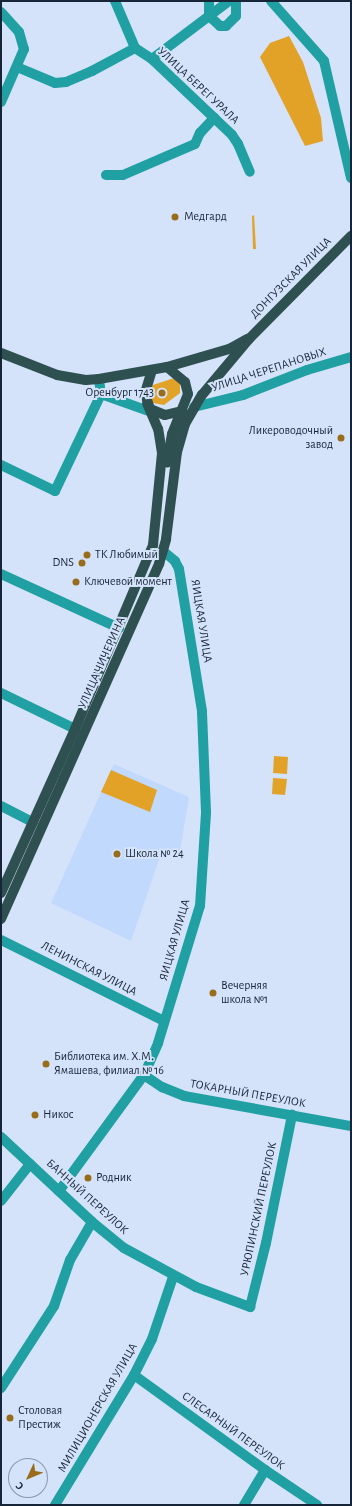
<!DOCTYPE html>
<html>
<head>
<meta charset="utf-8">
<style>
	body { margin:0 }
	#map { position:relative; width:352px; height:1506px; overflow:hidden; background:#d4e3f9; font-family:"Alegreya Sans",sans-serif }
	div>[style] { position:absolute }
	.built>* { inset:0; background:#c0d9fd }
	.green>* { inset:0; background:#e2a228 }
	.street>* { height:10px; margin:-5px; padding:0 5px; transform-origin:5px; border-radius:5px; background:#21a0a3 }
	.primary>* { height:10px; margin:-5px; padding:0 5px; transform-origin:5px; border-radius:5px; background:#2f5051 }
	.dots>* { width:11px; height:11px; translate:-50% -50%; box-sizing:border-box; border:2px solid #d4e3f9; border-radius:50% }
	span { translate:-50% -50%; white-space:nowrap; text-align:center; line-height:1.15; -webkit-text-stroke:4px #d4e3f9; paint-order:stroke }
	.street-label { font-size:12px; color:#172539 }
	.poi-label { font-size:12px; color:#172539 }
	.left { translate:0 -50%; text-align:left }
	.right { translate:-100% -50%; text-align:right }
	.frame { position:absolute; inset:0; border:2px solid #172539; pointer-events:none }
	.north { position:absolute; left:8px; top:1458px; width:40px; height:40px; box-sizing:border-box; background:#d4e3f9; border:1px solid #8897ac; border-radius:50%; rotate:226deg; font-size:11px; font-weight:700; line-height:16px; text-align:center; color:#172539 }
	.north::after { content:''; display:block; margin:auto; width:14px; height:18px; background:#986c1a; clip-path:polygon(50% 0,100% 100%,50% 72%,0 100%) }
</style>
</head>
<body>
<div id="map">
	<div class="built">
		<div style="clip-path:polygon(114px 764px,189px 797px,179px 857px,162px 851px,131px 941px,51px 903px)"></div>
	</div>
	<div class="green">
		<div style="clip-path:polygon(289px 36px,303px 62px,321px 118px,323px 141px,305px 146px,260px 57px,270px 43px)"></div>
		<div style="clip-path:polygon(254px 215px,256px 249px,253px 249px,252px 216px)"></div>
		<div style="clip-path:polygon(174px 378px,180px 381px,180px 393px,164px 405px,153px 403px,149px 391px,153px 385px)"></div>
		<div style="clip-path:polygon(274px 756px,288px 757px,287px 774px,273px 773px)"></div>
		<div style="clip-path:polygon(111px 770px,157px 790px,150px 812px,101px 792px)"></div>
		<div style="clip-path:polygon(273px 778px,287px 779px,285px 795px,272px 794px)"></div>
	</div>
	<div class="street">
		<div style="left:115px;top:1px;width:51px;rotate:66.9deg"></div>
		<div style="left:135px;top:48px;width:20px;rotate:33deg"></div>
		<div style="left:152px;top:59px;width:110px;rotate:43.5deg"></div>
		<div style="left:232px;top:135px;width:11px;rotate:56deg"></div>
		<div style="left:238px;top:144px;width:30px;rotate:67deg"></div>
		<div style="left:209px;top:1px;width:15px;rotate:90deg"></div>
		<div style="left:209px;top:16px;width:15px;rotate:42deg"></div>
		<div style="left:220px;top:26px;width:6px"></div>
		<div style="left:226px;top:26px;width:14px;rotate:-45deg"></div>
		<div style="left:236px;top:16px;width:15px;rotate:-90deg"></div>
		<div style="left:271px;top:1px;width:80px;rotate:48.5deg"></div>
		<div style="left:324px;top:61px;width:120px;rotate:77deg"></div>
		<div style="left:1px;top:12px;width:27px;rotate:48deg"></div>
		<div style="left:19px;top:32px;width:18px;rotate:74deg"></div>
		<div style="left:24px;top:49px;width:58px;rotate:113.5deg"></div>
		<div style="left:152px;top:59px;width:96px;rotate:-37deg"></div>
		<div style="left:17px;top:67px;width:41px;rotate:22.8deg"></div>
		<div style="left:55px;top:83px;width:11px;rotate:-5deg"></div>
		<div style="left:66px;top:82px;width:28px;rotate:-23deg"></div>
		<div style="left:92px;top:71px;width:49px;rotate:-28.1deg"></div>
		<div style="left:106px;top:175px;width:17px"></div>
		<div style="left:123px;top:175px;width:78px;rotate:-23.3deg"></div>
		<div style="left:195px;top:144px;width:12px;rotate:-66deg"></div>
		<div style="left:200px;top:133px;width:21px;rotate:-47deg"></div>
		<div style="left:101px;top:394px;width:59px;rotate:19.7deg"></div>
		<div style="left:194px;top:407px;width:50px;rotate:-13.8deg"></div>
		<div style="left:243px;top:395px;width:69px;rotate:-21.3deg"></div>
		<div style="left:307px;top:370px;width:46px;rotate:-16.5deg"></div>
		<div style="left:1px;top:465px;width:60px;rotate:25.7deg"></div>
		<div style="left:55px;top:491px;width:107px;rotate:-64.6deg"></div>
		<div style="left:101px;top:394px;width:15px;rotate:-98deg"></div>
		<div style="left:1px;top:574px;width:130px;rotate:24.6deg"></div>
		<div style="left:1px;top:693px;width:82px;rotate:25.9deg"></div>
		<div style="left:1px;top:806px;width:36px;rotate:27deg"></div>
		<div style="left:1px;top:940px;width:182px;rotate:26.4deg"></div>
		<div style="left:144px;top:1075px;width:22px;rotate:34deg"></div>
		<div style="left:162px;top:1087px;width:24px;rotate:22deg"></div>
		<div style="left:184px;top:1096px;width:170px;rotate:10.2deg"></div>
		<div style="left:1px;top:1137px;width:125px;rotate:43deg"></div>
		<div style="left:92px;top:1222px;width:41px;rotate:39.1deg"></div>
		<div style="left:124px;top:1248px;width:82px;rotate:28.4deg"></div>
		<div style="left:196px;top:1287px;width:58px;rotate:20.3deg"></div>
		<div style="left:250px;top:1307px;width:66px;rotate:-76deg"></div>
		<div style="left:266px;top:1243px;width:131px;rotate:-78.5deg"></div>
		<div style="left:59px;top:1191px;width:144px;rotate:-53.8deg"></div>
		<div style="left:144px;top:1075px;width:35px;rotate:-66deg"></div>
		<div style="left:158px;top:1043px;width:143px;rotate:-73deg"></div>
		<div style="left:200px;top:906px;width:94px;rotate:-86.3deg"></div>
		<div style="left:206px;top:812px;width:101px;rotate:-92.3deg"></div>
		<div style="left:202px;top:711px;width:144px;rotate:-99.2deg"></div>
		<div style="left:179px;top:569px;width:9px;rotate:-117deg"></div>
		<div style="left:175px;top:561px;width:16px;rotate:-140deg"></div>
		<div style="left:1px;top:1201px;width:47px;rotate:-51.9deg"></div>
		<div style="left:134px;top:1375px;width:162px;rotate:35.9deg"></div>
		<div style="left:265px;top:1470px;width:63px;rotate:33.9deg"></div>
		<div style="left:1px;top:1388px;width:98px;rotate:-57.1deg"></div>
		<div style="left:54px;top:1306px;width:49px;rotate:-70.8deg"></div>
		<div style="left:70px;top:1260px;width:44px;rotate:-59.9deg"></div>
		<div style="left:55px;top:1505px;width:152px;rotate:-58.7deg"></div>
		<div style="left:134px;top:1375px;width:40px;rotate:-63.4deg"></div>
		<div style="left:152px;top:1339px;width:65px;rotate:-71.3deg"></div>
		<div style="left:244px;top:1505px;width:41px;rotate:-59deg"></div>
	</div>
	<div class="primary">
		<div style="left:1px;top:353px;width:60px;rotate:21.4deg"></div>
		<div style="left:57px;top:375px;width:29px;rotate:10deg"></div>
		<div style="left:86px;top:380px;width:13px;rotate:-4deg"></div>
		<div style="left:99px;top:379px;width:69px;rotate:-10deg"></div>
		<div style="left:167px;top:367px;width:65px;rotate:-16.2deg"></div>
		<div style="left:229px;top:349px;width:21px;rotate:-29deg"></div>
		<div style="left:167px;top:367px;width:23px;rotate:40deg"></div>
		<div style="left:185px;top:382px;width:12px;rotate:76deg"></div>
		<div style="left:188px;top:394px;width:43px;rotate:111.8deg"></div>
		<div style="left:172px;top:434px;width:29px;rotate:100deg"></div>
		<div style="left:152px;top:370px;width:24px;rotate:107deg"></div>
		<div style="left:145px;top:393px;width:17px;rotate:73deg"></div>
		<div style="left:150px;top:409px;width:16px;rotate:22deg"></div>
		<div style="left:165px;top:415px;width:18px;rotate:-13deg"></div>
		<div style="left:1px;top:893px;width:180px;rotate:-65.7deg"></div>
		<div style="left:75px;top:729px;width:200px;rotate:-67deg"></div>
		<div style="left:153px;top:545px;width:92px;rotate:-84.4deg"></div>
		<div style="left:162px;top:453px;width:24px;rotate:-99deg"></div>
		<div style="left:158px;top:429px;width:28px;rotate:-113deg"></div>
		<div style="left:1px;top:919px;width:389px;rotate:-66deg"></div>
		<div style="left:159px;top:564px;width:26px;rotate:-74deg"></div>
		<div style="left:166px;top:539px;width:88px;rotate:-82.8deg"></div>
		<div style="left:177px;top:452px;width:29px;rotate:-74deg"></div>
		<div style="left:185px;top:424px;width:34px;rotate:-60deg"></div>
		<div style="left:202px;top:395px;width:73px;rotate:-50deg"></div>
		<div style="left:249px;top:339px;width:145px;rotate:-45.3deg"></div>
	</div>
	<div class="dots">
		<div style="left:175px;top:217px;background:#986c1a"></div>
		<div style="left:162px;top:393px;background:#986c1a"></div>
		<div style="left:341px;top:438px;background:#986c1a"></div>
		<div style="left:87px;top:555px;background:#986c1a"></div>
		<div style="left:82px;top:563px;background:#986c1a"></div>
		<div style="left:76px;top:582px;background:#986c1a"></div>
		<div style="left:117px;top:854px;background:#986c1a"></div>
		<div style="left:213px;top:993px;background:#986c1a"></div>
		<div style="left:46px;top:1064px;background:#986c1a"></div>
		<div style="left:35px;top:1115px;background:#986c1a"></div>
		<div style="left:88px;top:1178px;background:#986c1a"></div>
		<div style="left:10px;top:1418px;background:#986c1a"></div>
	</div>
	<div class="street-label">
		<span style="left:198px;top:86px;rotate:43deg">УЛИЦА БЕРЕГ УРАЛА</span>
		<span style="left:291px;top:278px;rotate:-45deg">ДОНГУЗСКАЯ УЛИЦА</span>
		<span style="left:269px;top:370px;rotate:-18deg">УЛИЦА ЧЕРЕПАНОВЫХ</span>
		<span style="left:201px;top:621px;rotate:81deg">ЯИЦКАЯ УЛИЦА</span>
		<span style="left:102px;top:663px;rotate:-66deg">УЛИЦА ЧИЧЕРИНА</span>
		<span style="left:175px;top:940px;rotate:-74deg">ЯИЦКАЯ УЛИЦА</span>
		<span style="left:89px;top:969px;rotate:27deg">ЛЕНИНСКАЯ УЛИЦА</span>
		<span style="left:248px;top:1094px;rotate:10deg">ТОКАРНЫЙ ПЕРЕУЛОК</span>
		<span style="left:87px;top:1197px;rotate:42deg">БАННЫЙ ПЕРЕУЛОК</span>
		<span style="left:259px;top:1209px;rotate:-78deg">УРЮПИНСКИЙ ПЕРЕУЛОК</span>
		<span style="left:98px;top:1408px;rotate:-60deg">МИЛИЦИОНЕРСКАЯ УЛИЦА</span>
		<span style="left:233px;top:1431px;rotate:36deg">СЛЕСАРНЫЙ ПЕРЕУЛОК</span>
	</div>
	<div class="poi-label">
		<span class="left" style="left:184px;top:217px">Медгард</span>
		<span class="right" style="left:154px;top:393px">Оренбург 1743</span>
		<span class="right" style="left:333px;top:438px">Ликероводочный<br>завод</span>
		<span class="left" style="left:95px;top:555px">ТК Любимый</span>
		<span class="right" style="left:74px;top:563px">DNS</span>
		<span class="left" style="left:84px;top:582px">Ключевой момент</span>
		<span class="left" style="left:125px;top:854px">Школа № 24</span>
		<span class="left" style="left:221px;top:993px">Вечерняя<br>школа №1</span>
		<span class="left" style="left:54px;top:1064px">Библиотека им. Х.М.<br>Ямашева, филиал № 16</span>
		<span class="left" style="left:43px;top:1115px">Никос</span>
		<span class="left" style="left:96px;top:1178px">Родник</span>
		<span class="left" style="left:18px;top:1418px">Столовая<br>Престиж</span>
	</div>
	<div class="frame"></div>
	<div class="north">С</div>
</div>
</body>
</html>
